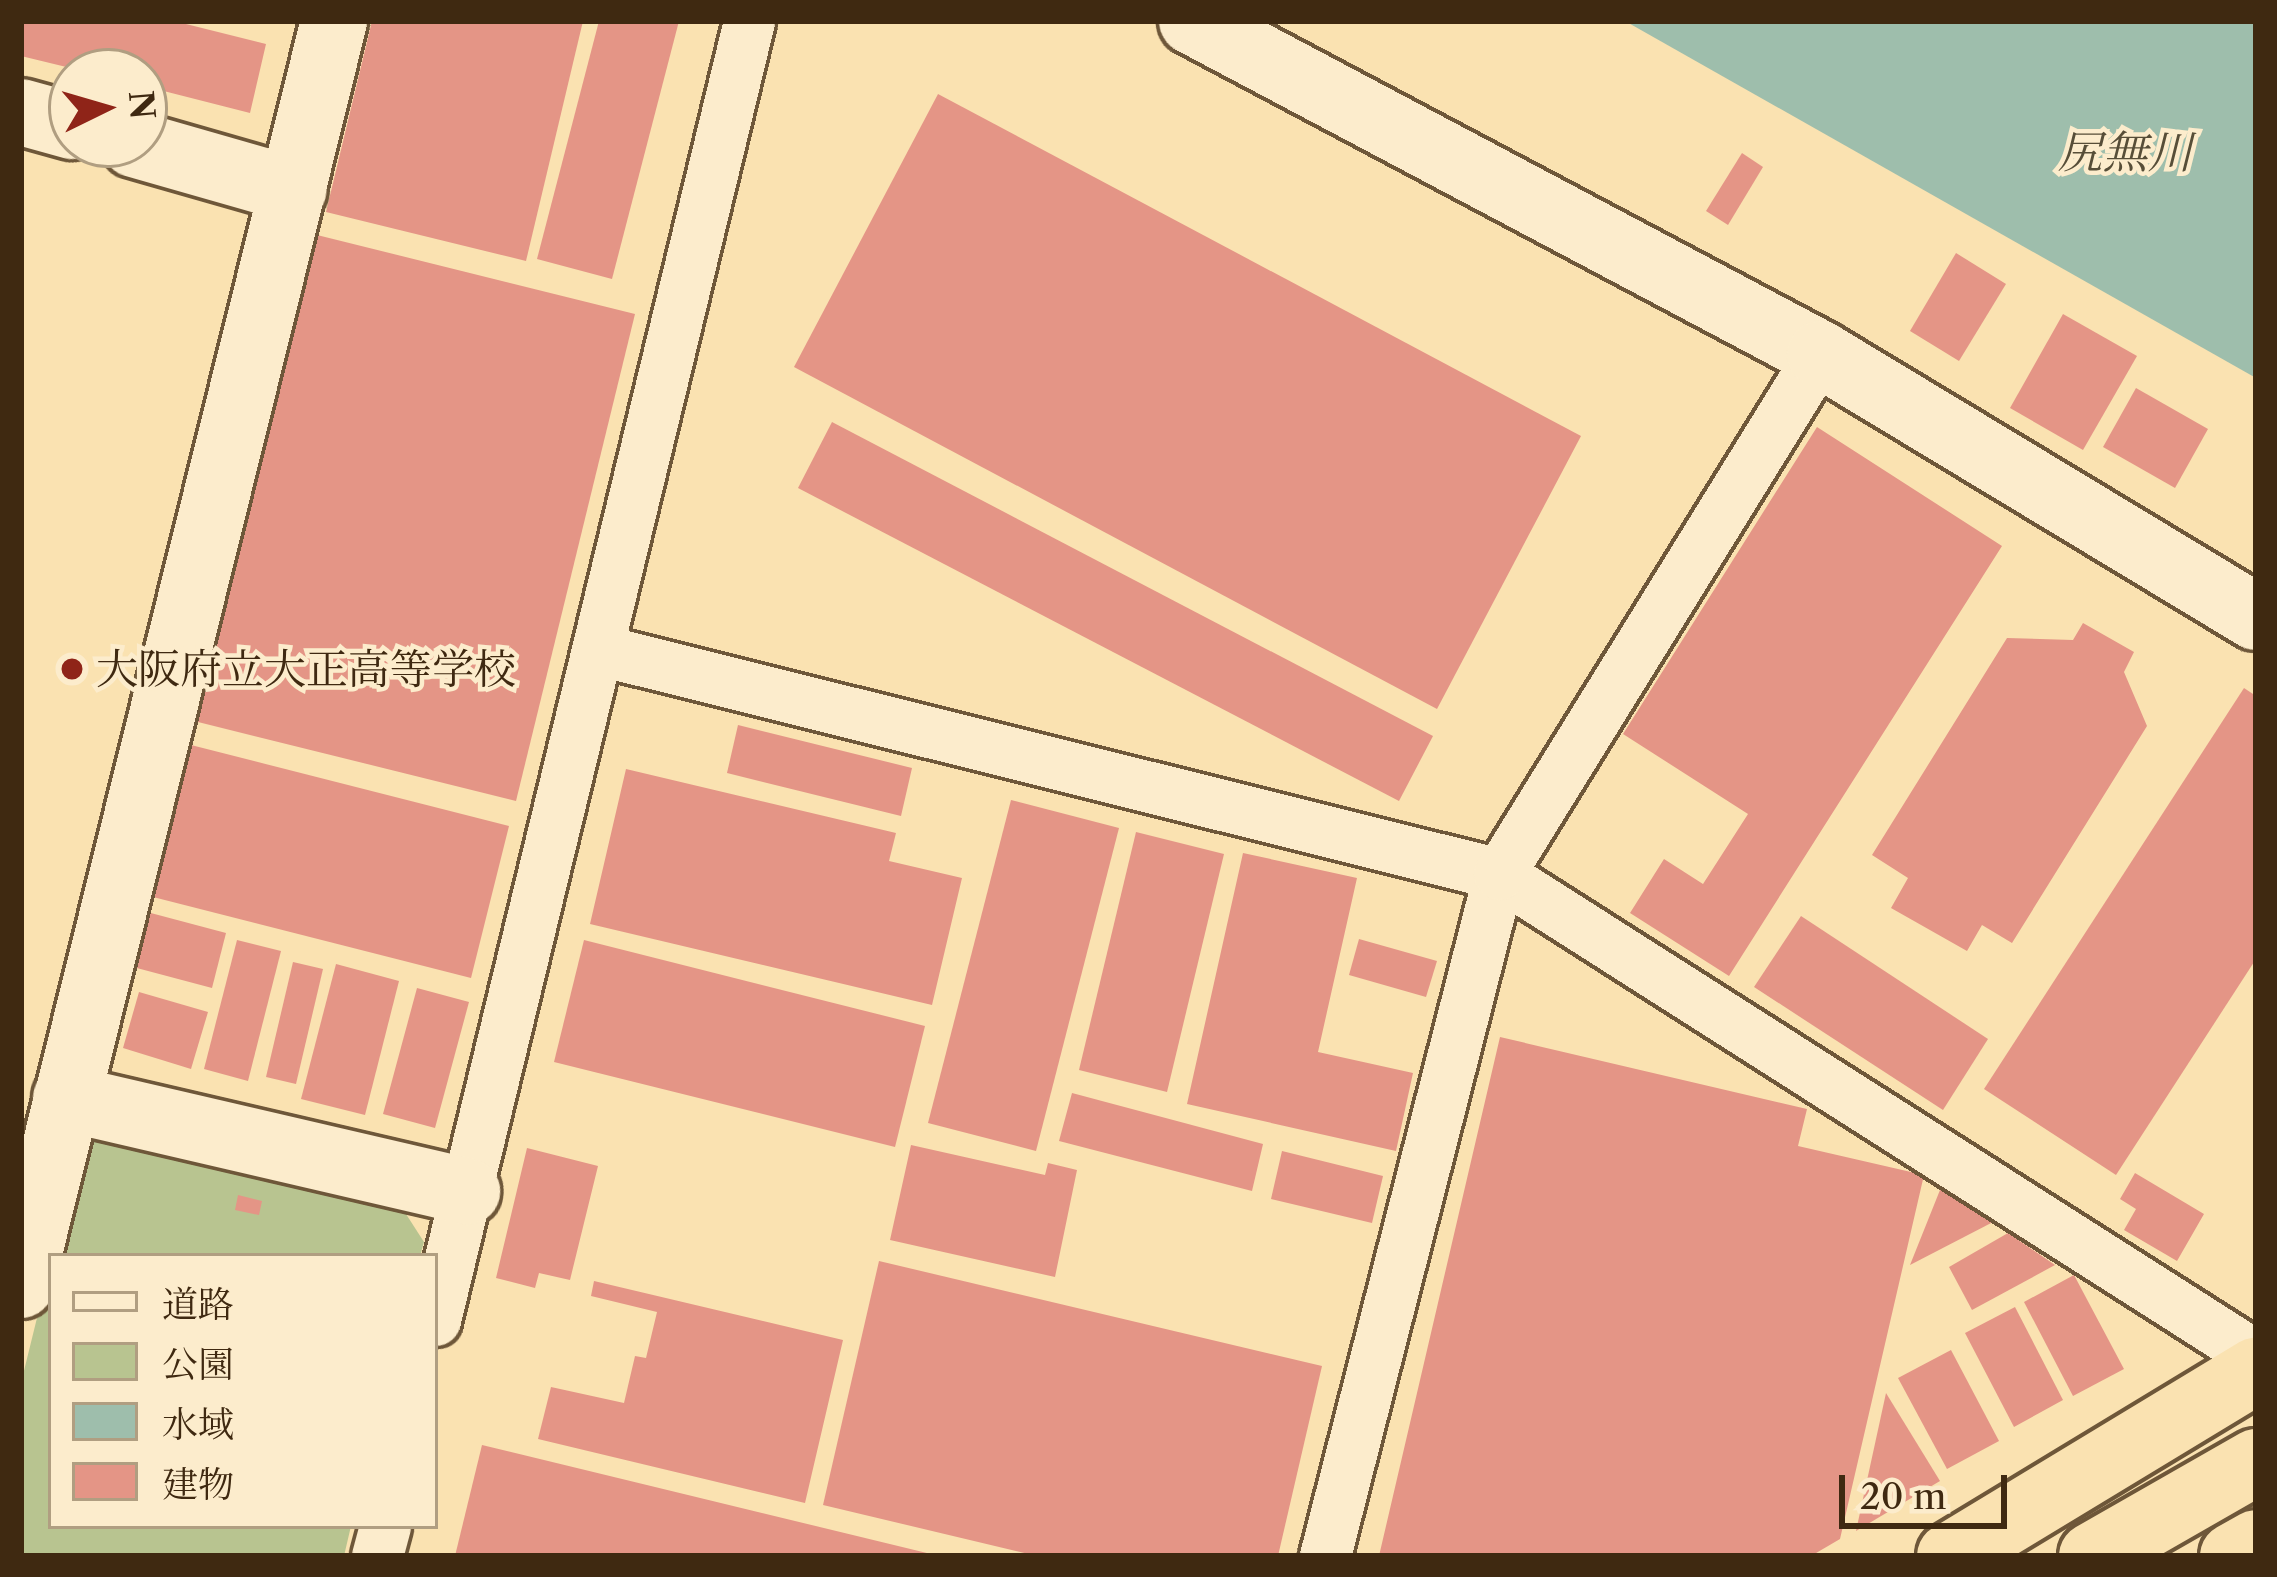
<!DOCTYPE html>
<html>
<head>
<meta charset="utf-8">
<style>
	body { margin:0 }
	#map { position:relative; width:2277px; height:1577px; overflow:hidden; background:#fae2b1; font-family:"Libre Caslon Text","Noto Serif JP",serif }
	div>[style] { position:absolute }
	.green>* { inset:0; background:#b8c490 }
	.water>* { inset:0; background:#9ebeac }
	.building>* { inset:0; background:#e49586 }
	.roads { filter:drop-shadow(3px 0 #6e5739) drop-shadow(-3px 0 #6e5739) drop-shadow(0 3px #6e5739) drop-shadow(0 -3px #6e5739) }
	.minor>* { height:51px; margin:-25.5px; padding:0 25.5px; transform-origin:25.5px; border-radius:25.5px; background:#fceccc }
	.tertiary>* { height:66px; margin:-33px; padding:0 33px; transform-origin:33px; border-radius:33px; background:#fceccc }
	.trunk>* { height:66px; margin:-33px; padding:0 33px; transform-origin:33px; border-radius:33px; background:#fae2b1 }
	.motorway>* { height:66px; margin:-33px; padding:0 33px; transform-origin:33px; border-radius:33px; background:#fae2b1 }
	.dots>* { width:33px; height:33px; translate:-50% -50%; box-sizing:border-box; border:6px solid #fceccc; border-radius:50% }
	span { translate:-50% -50%; white-space:nowrap; text-align:center; line-height:1.15; -webkit-text-stroke:9px #fceccc; paint-order:stroke }
	.poi-label { font-size:42px; color:#3f2911 }
	.left { translate:0 -50%; text-align:left }
	.water-label { font-size:45px; color:#574e38; font-style:italic }
	.frame { position:absolute; inset:0; border:24px solid #3f2911; pointer-events:none }
	.legend { position:absolute; left:48px; top:1253px; width:390px; height:276px; box-sizing:border-box; background:#fceccc; border:3px solid #b09e81; margin:0; padding:15px 21px; list-style:none; font-size:36px; color:#3f2911 }
	.legend li { display:flex; align-items:center; gap:24px; height:60px }
	.legend b { width:60px; border:3px solid #b09e81 }
	.north { position:absolute; left:48px; top:48px; width:120px; height:120px; box-sizing:border-box; background:#fceccc; border:3px solid #b09e81; border-radius:50%; rotate:85deg; font-size:33px; font-weight:700; line-height:48px; text-align:center; color:#3f2911 }
	.north::after { content:''; display:block; margin:auto; width:42px; height:54px; background:#8f2418; clip-path:polygon(50% 0,100% 100%,50% 72%,0 100%) }
	.scale { position:absolute; left:1839px; top:1475px; width:168px; height:54px; box-sizing:border-box; border:6px solid #3f2911; border-top:0; padding-left:15px; font-size:36px; line-height:42px; white-space:nowrap; color:#3f2911; -webkit-text-stroke:9px #fceccc; paint-order:stroke }
</style>
</head>
<body>
<div id="map">
	<div class="green">
		<div style="clip-path:polygon(111px 1132px,406px 1214px,424px 1242px,420px 1256px,52px 1256px,80px 1142px)"></div>
		<div style="clip-path:polygon(51px 1261px,51px 1526px,351px 1526px,344px 1556px,21px 1556px,21px 1383px)"></div>
	</div>
	<div class="water">
		<div style="clip-path:polygon(1625px 21px,2256px 21px,2256px 378px)"></div>
	</div>
	<div class="building">
		<div style="clip-path:polygon(21px 21px,174px 21px,266px 44px,250px 113px,144px 86px,144px 72px,87px 72px,21px 56px)"></div>
		<div style="clip-path:polygon(372px 21px,583px 21px,526px 261px,326px 212px)"></div>
		<div style="clip-path:polygon(599px 21px,679px 21px,612px 279px,537px 259px)"></div>
		<div style="clip-path:polygon(938px 94px,1581px 436px,1437px 709px,794px 367px)"></div>
		<div style="clip-path:polygon(1742px 153px,1763px 167px,1728px 225px,1706px 211px)"></div>
		<div style="clip-path:polygon(313px 234px,635px 314px,516px 801px,194px 721px)"></div>
		<div style="clip-path:polygon(1956px 253px,2006px 284px,1959px 361px,1910px 331px)"></div>
		<div style="clip-path:polygon(2063px 314px,2137px 356px,2083px 450px,2010px 408px)"></div>
		<div style="clip-path:polygon(2136px 388px,2208px 429px,2175px 488px,2103px 447px)"></div>
		<div style="clip-path:polygon(832px 422px,1433px 736px,1399px 801px,798px 488px)"></div>
		<div style="clip-path:polygon(1817px 427px,2002px 546px,1729px 976px,1630px 913px,1664px 859px,1703px 884px,1748px 814px,1623px 734px)"></div>
		<div style="clip-path:polygon(2083px 623px,2134px 652px,2124px 672px,2147px 726px,2012px 943px,1982px 925px,1967px 951px,1891px 908px,1908px 878px,1872px 855px,2007px 638px,2073px 640px)"></div>
		<div style="clip-path:polygon(2244px 688px,2256px 696px,2256px 959px,2116px 1175px,1984px 1089px)"></div>
		<div style="clip-path:polygon(738px 725px,912px 768px,901px 816px,727px 773px)"></div>
		<div style="clip-path:polygon(191px 745px,509px 826px,471px 978px,153px 897px)"></div>
		<div style="clip-path:polygon(626px 769px,896px 833px,889px 861px,962px 878px,932px 1005px,590px 924px)"></div>
		<div style="clip-path:polygon(1011px 800px,1119px 828px,1036px 1151px,928px 1123px)"></div>
		<div style="clip-path:polygon(1136px 832px,1224px 854px,1167px 1092px,1079px 1070px)"></div>
		<div style="clip-path:polygon(1243px 853px,1357px 878px,1318px 1052px,1413px 1073px,1396px 1151px,1187px 1104px)"></div>
		<div style="clip-path:polygon(147px 912px,226px 933px,212px 988px,133px 967px)"></div>
		<div style="clip-path:polygon(1801px 916px,1988px 1039px,1943px 1110px,1754px 987px)"></div>
		<div style="clip-path:polygon(1359px 939px,1437px 961px,1426px 997px,1349px 975px)"></div>
		<div style="clip-path:polygon(237px 940px,281px 951px,248px 1081px,204px 1069px)"></div>
		<div style="clip-path:polygon(584px 940px,925px 1026px,895px 1147px,554px 1062px)"></div>
		<div style="clip-path:polygon(293px 962px,323px 969px,296px 1084px,266px 1077px)"></div>
		<div style="clip-path:polygon(336px 964px,399px 981px,365px 1115px,301px 1099px)"></div>
		<div style="clip-path:polygon(417px 988px,469px 1002px,435px 1128px,383px 1114px)"></div>
		<div style="clip-path:polygon(139px 992px,208px 1012px,191px 1069px,123px 1048px)"></div>
		<div style="clip-path:polygon(1500px 1037px,1807px 1109px,1798px 1146px,1924px 1175px,1840px 1539px,1811px 1556px,1379px 1556px)"></div>
		<div style="clip-path:polygon(1072px 1093px,1263px 1144px,1252px 1191px,1059px 1141px)"></div>
		<div style="clip-path:polygon(911px 1145px,1045px 1175px,1048px 1163px,1077px 1170px,1055px 1277px,890px 1240px)"></div>
		<div style="clip-path:polygon(527px 1148px,598px 1166px,570px 1280px,539px 1273px,535px 1288px,496px 1278px)"></div>
		<div style="clip-path:polygon(1282px 1151px,1383px 1176px,1372px 1223px,1271px 1199px)"></div>
		<div style="clip-path:polygon(2135px 1173px,2204px 1214px,2177px 1261px,2124px 1230px,2136px 1209px,2120px 1199px)"></div>
		<div style="clip-path:polygon(1942px 1185px,1995px 1221px,1910px 1265px)"></div>
		<div style="clip-path:polygon(238px 1195px,262px 1201px,259px 1215px,235px 1210px)"></div>
		<div style="clip-path:polygon(2008px 1233px,2055px 1265px,1972px 1310px,1949px 1267px)"></div>
		<div style="clip-path:polygon(879px 1261px,1322px 1366px,1278px 1556px,1037px 1556px,823px 1505px)"></div>
		<div style="clip-path:polygon(2074px 1275px,2124px 1369px,2073px 1396px,2024px 1302px)"></div>
		<div style="clip-path:polygon(594px 1281px,843px 1340px,805px 1503px,538px 1439px,551px 1387px,624px 1403px,635px 1356px,646px 1358px,657px 1312px,591px 1296px)"></div>
		<div style="clip-path:polygon(2015px 1307px,2063px 1400px,2014px 1427px,1965px 1333px)"></div>
		<div style="clip-path:polygon(1951px 1350px,1999px 1441px,1947px 1469px,1898px 1378px)"></div>
		<div style="clip-path:polygon(1886px 1393px,1940px 1481px,1856px 1531px)"></div>
		<div style="clip-path:polygon(482px 1445px,931px 1554px,931px 1556px,455px 1556px)"></div>
	</div>
	<div class="roads">
		<div class="minor">
			<div style="left:600px;top:650px;width:926px;rotate:13.99deg"></div>
			<div style="left:1499px;top:874px;width:897px;rotate:32.49deg"></div>
			<div style="left:435px;top:1320px;width:1336px;rotate:-76.41deg"></div>
			<div style="left:377px;top:1556px;width:31px;rotate:-75deg"></div>
			<div style="left:1325px;top:1556px;width:704px;rotate:-75.69deg"></div>
			<div style="left:1499px;top:874px;width:611px;rotate:-58.31deg"></div>
		</div>
		<div class="tertiary">
			<div style="left:1192px;top:21px;width:711px;rotate:27.93deg"></div>
			<div style="left:1820px;top:354px;width:509px;rotate:31.1deg"></div>
			<div style="left:21px;top:112px;width:53px;rotate:15.4deg"></div>
			<div style="left:134px;top:144px;width:166px;rotate:16deg"></div>
			<div style="left:66px;top:1098px;width:412px;rotate:13.1deg"></div>
			<div style="left:21px;top:1285px;width:1302px;rotate:-76.09deg"></div>
		</div>
		<div class="trunk">
			<div style="left:1950px;top:1556px;width:358px;rotate:-31.2deg"></div>
		</div>
		<div class="motorway">
			<div style="left:2092px;top:1556px;width:189px;rotate:-29.8deg"></div>
			<div style="left:2233px;top:1556px;width:26px;rotate:-29deg"></div>
		</div>
	</div>
	<div class="dots">
		<div style="left:72px;top:669px;background:#8f2418"></div>
	</div>
	<div class="poi-label">
		<span class="left" style="left:96px;top:669px">大阪府立大正高等学校</span>
	</div>
	<div class="water-label">
		<span style="left:2125px;top:153px">尻無川</span>
	</div>
	<div class="frame"></div>
	<ul class="legend">
	<li><b style="height:15px;background:#fceccc"></b>道路</li>
	<li><b style="height:33px;background:#b8c490"></b>公園</li>
	<li><b style="height:33px;background:#9ebeac"></b>水域</li>
	<li><b style="height:33px;background:#e49586"></b>建物</li>
	</ul>
	<div class="north">N</div>
	<div class="scale">20 m</div>
</div>
</body>
</html>
